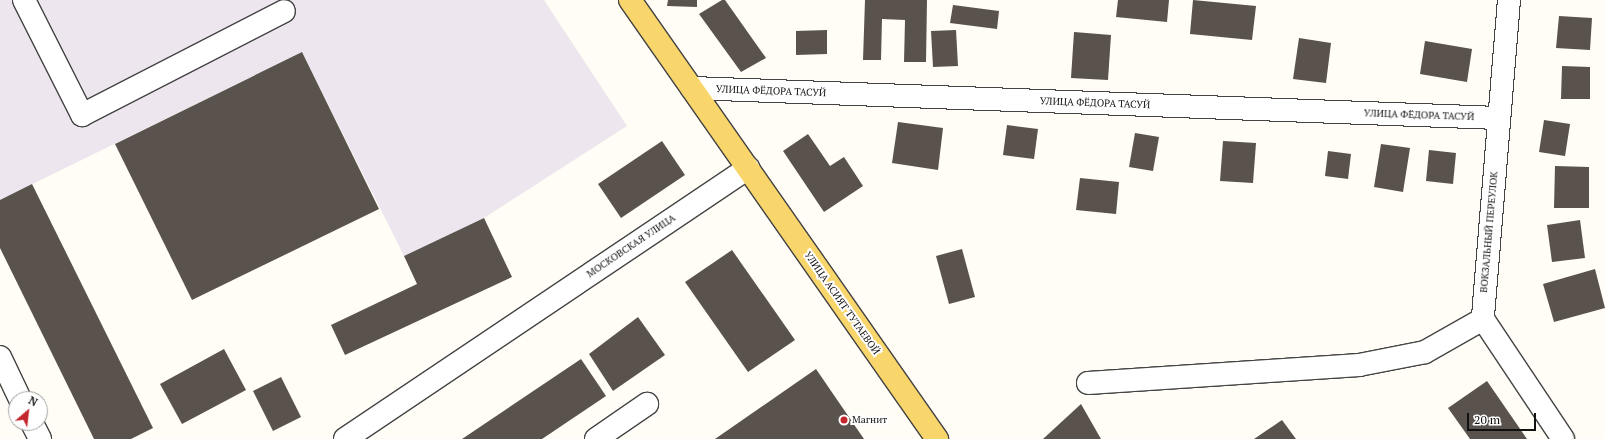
<!DOCTYPE html>
<html>
<head>
<meta charset="utf-8">
<style>
	body { margin:0 }
	#map { position:relative; width:1605px; height:439px; overflow:hidden; background:#fffdf5; font-family:"PT Serif",serif }
	div>[style] { position:absolute }
	.industrial>* { inset:0; background:#eee6ef }
	.building>* { inset:0; background:#5a524d }
	.roads { filter:drop-shadow(1px 0 #444) drop-shadow(-1px 0 #444) drop-shadow(0 1px #444) drop-shadow(0 -1px #444) }
	.minor>* { height:22px; margin:-11px; padding:0 11px; transform-origin:11px; border-radius:11px; background:#fff }
	.major>* { height:22px; margin:-11px; padding:0 11px; transform-origin:11px; border-radius:11px; background:#f9d66b }
	.dots>* { width:11px; height:11px; translate:-50% -50%; box-sizing:border-box; border:2px solid #fff; border-radius:50% }
	span { translate:-50% -50%; white-space:nowrap; text-align:center; line-height:1.15; -webkit-text-stroke:4px #fff; paint-order:stroke }
	.street-label { font-size:10px; color:#111 }
	.poi-label { font-size:10px; color:#111 }
	.left { translate:0 -50%; text-align:left }
	.north { position:absolute; left:8px; top:391px; width:40px; height:40px; box-sizing:border-box; background:#fff; border:1px solid #a0a0a0; border-radius:50%; rotate:28deg; font-size:11px; font-weight:700; line-height:16px; text-align:center; color:#111 }
	.north::after { content:''; display:block; margin:auto; width:14px; height:18px; background:#c4262e; clip-path:polygon(50% 0,100% 100%,50% 72%,0 100%) }
	.scale { position:absolute; left:1467px; top:413px; width:69px; height:18px; box-sizing:border-box; border:2px solid #111; border-top:0; padding-left:5px; font-size:12px; line-height:14px; white-space:nowrap; color:#111; -webkit-text-stroke:3px #fff; paint-order:stroke }
</style>
</head>
<body>
<div id="map">
	<div class="industrial">
		<div style="clip-path:polygon(0 0,544px 0,627px 126px,484px 218px,404px 256px,302px 52px,0 200px)"></div>
	</div>
	<div class="building">
		<div style="clip-path:polygon(668px 0,697px 0,697px 7px,667px 6px)"></div>
		<div style="clip-path:polygon(722px 0,725px 0,766px 58px,741px 72px,699px 14px)"></div>
		<div style="clip-path:polygon(865px 0,927px 0,926px 62px,904px 62px,905px 20px,882px 19px,881px 60px,863px 60px)"></div>
		<div style="clip-path:polygon(1118px 0,1169px 0,1167px 22px,1116px 17px)"></div>
		<div style="clip-path:polygon(1193px 0,1256px 6px,1252px 40px,1190px 34px)"></div>
		<div style="clip-path:polygon(953px 5px,999px 11px,997px 29px,950px 23px)"></div>
		<div style="clip-path:polygon(1559px 16px,1592px 18px,1590px 50px,1556px 48px)"></div>
		<div style="clip-path:polygon(827px 30px,827px 54px,796px 55px,796px 31px)"></div>
		<div style="clip-path:polygon(956px 30px,958px 66px,933px 67px,931px 31px)"></div>
		<div style="clip-path:polygon(1074px 32px,1111px 35px,1108px 80px,1071px 78px)"></div>
		<div style="clip-path:polygon(1299px 38px,1331px 43px,1326px 83px,1293px 79px)"></div>
		<div style="clip-path:polygon(1425px 41px,1472px 49px,1467px 82px,1420px 74px)"></div>
		<div style="clip-path:polygon(302px 52px,379px 209px,192px 300px,115px 144px)"></div>
		<div style="clip-path:polygon(1562px 66px,1590px 67px,1590px 99px,1561px 99px)"></div>
		<div style="clip-path:polygon(1544px 120px,1570px 124px,1565px 156px,1539px 152px)"></div>
		<div style="clip-path:polygon(898px 122px,943px 128px,938px 170px,892px 163px)"></div>
		<div style="clip-path:polygon(1007px 125px,1038px 129px,1034px 159px,1003px 155px)"></div>
		<div style="clip-path:polygon(1135px 133px,1159px 137px,1153px 171px,1129px 167px)"></div>
		<div style="clip-path:polygon(808px 134px,830px 166px,844px 157px,863px 186px,824px 212px,783px 151px)"></div>
		<div style="clip-path:polygon(662px 141px,685px 175px,621px 218px,598px 184px)"></div>
		<div style="clip-path:polygon(1223px 141px,1256px 143px,1253px 183px,1220px 181px)"></div>
		<div style="clip-path:polygon(1381px 144px,1410px 148px,1403px 192px,1374px 187px)"></div>
		<div style="clip-path:polygon(1429px 150px,1456px 153px,1453px 184px,1426px 181px)"></div>
		<div style="clip-path:polygon(1328px 151px,1351px 154px,1348px 179px,1325px 176px)"></div>
		<div style="clip-path:polygon(1555px 166px,1589px 167px,1589px 208px,1554px 208px)"></div>
		<div style="clip-path:polygon(1080px 178px,1119px 182px,1116px 214px,1076px 210px)"></div>
		<div style="clip-path:polygon(32px 184px,153px 428px,131px 439px,94px 439px,0 248px,0 200px)"></div>
		<div style="clip-path:polygon(484px 218px,512px 277px,345px 355px,331px 325px,417px 284px,404px 256px)"></div>
		<div style="clip-path:polygon(1580px 220px,1585px 258px,1552px 262px,1547px 225px)"></div>
		<div style="clip-path:polygon(962px 249px,975px 297px,949px 304px,936px 256px)"></div>
		<div style="clip-path:polygon(732px 250px,795px 340px,748px 372px,685px 282px)"></div>
		<div style="clip-path:polygon(1595px 269px,1605px 308px,1554px 322px,1543px 284px)"></div>
		<div style="clip-path:polygon(638px 317px,665px 355px,613px 391px,589px 354px)"></div>
		<div style="clip-path:polygon(224px 349px,246px 390px,182px 424px,160px 384px)"></div>
		<div style="clip-path:polygon(581px 359px,606px 396px,542px 439px,462px 439px)"></div>
		<div style="clip-path:polygon(816px 369px,864px 439px,715px 439px)"></div>
		<div style="clip-path:polygon(281px 377px,301px 417px,273px 431px,253px 391px)"></div>
		<div style="clip-path:polygon(1487px 381px,1527px 439px,1470px 439px,1448px 408px)"></div>
		<div style="clip-path:polygon(1081px 404px,1101px 439px,1043px 439px)"></div>
		<div style="clip-path:polygon(1282px 420px,1296px 439px,1254px 439px)"></div>
	</div>
	<div class="roads">
		<div class="minor">
			<div style="left:24px;top:0;width:129px;rotate:63.2deg"></div>
			<div style="left:82px;top:115px;width:227px;rotate:-27.2deg"></div>
			<div style="left:1509px;top:0;width:320px;rotate:94.7deg"></div>
			<div style="left:1483px;top:319px;width:144px;rotate:56.3deg"></div>
			<div style="left:692px;top:88px;width:807px;rotate:2.13deg"></div>
			<div style="left:0;top:357px;width:47px;rotate:64.5deg"></div>
			<div style="left:1088px;top:383px;width:272px;rotate:-3.8deg"></div>
			<div style="left:1359px;top:365px;width:67px;rotate:-11.1deg"></div>
			<div style="left:1425px;top:352px;width:67px;rotate:-29.6deg"></div>
			<div style="left:32px;top:423px;width:18px;rotate:63deg"></div>
			<div style="left:345px;top:439px;width:486px;rotate:-33.9deg"></div>
			<div style="left:596px;top:439px;width:62px;rotate:-34.5deg"></div>
		</div>
		<div class="major">
			<div style="left:630px;top:0;width:536px;rotate:55.03deg"></div>
		</div>
	</div>
	<div class="dots">
		<div style="left:844px;top:420px;background:#c4262e"></div>
	</div>
	<div class="street-label">
		<span style="left:771px;top:91px;rotate:2deg">УЛИЦА ФЁДОРА ТАСУЙ</span>
		<span style="left:1095px;top:103px;rotate:2deg">УЛИЦА ФЁДОРА ТАСУЙ</span>
		<span style="left:1419px;top:115px;rotate:2deg">УЛИЦА ФЁДОРА ТАСУЙ</span>
		<span style="left:1489px;top:232px;rotate:-85deg">ВОКЗАЛЬНЫЙ ПЕРЕУЛОК</span>
		<span style="left:631px;top:246px;rotate:-34deg">МОСКОВСКАЯ УЛИЦА</span>
		<span style="left:842px;top:303px;rotate:55deg">УЛИЦА АСИЯТ ТУТАЕВОЙ</span>
	</div>
	<div class="poi-label">
		<span class="left" style="left:852px;top:420px">Магнит</span>
	</div>
	<div class="north">N</div>
	<div class="scale">20 m</div>
</div>
</body>
</html>
